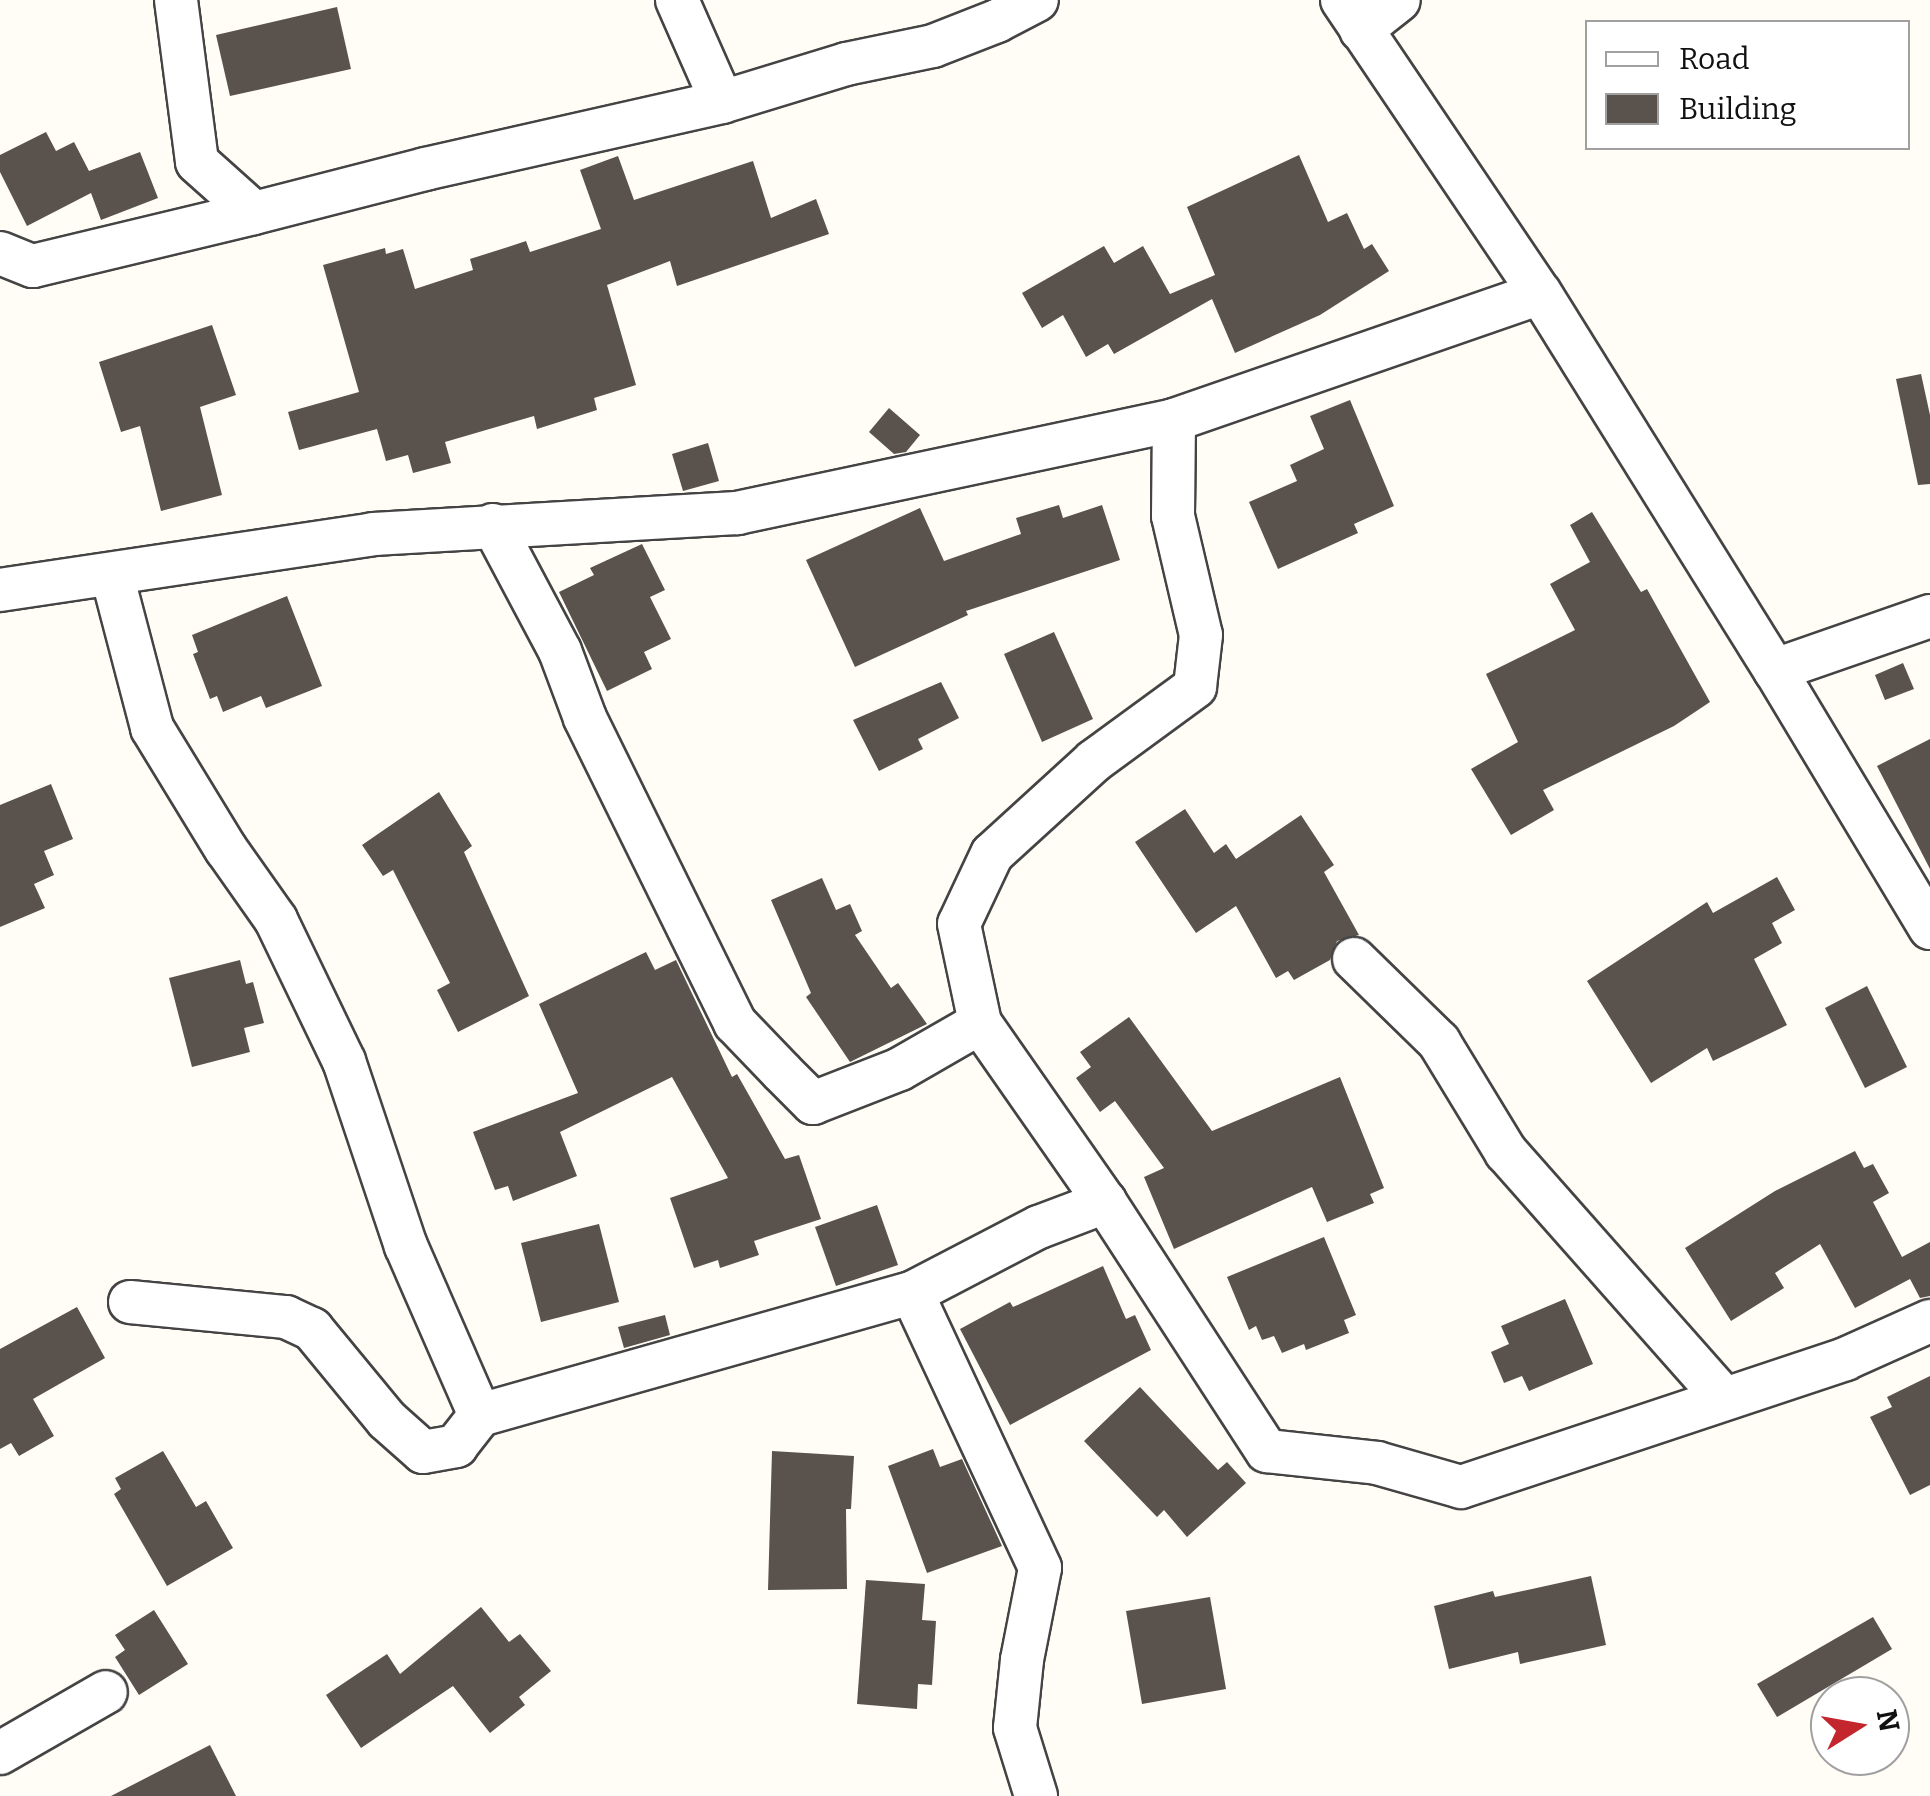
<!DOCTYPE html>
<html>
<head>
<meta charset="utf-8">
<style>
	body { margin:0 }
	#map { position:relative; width:1930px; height:1796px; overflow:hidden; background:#fffdf5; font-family:Bitter,serif }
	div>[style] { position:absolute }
	.building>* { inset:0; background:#5a524d }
	.roads { filter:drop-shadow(2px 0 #444) drop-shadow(-2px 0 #444) drop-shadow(0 2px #444) drop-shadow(0 -2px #444) }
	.minor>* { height:42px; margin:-21px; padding:0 21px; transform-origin:21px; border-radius:21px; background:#fff }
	span { translate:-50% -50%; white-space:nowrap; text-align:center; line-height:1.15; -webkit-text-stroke:10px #fff; paint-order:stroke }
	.legend { position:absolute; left:1585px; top:20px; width:325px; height:130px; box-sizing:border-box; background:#fff; border:2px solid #a0a0a0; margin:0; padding:12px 18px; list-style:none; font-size:30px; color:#111 }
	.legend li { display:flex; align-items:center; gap:20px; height:50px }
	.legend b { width:50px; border:2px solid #a0a0a0 }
	.north { position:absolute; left:1810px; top:1676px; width:100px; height:100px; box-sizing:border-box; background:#fff; border:2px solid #a0a0a0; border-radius:50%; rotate:79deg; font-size:28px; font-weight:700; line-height:40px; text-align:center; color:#111 }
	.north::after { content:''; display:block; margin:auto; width:35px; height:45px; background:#c4262e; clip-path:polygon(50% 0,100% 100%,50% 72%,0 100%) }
</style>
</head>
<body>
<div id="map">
	<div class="building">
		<div style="clip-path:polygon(337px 7px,351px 69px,230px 96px,216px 35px)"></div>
		<div style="clip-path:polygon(46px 132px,56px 151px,74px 142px,89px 171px,140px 152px,158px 198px,101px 220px,91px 193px,27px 226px,0 172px,0 155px)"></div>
		<div style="clip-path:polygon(1299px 155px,1328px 222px,1347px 213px,1364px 249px,1372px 244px,1389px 271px,1320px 315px,1235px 353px,1212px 299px,1114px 354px,1108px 344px,1086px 357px,1063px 315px,1042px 328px,1022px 293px,1104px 246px,1114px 263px,1143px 246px,1170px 294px,1215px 275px,1187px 207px)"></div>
		<div style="clip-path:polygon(618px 156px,634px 200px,753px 161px,771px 218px,816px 199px,829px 234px,677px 286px,670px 261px,607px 285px,636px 385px,594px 398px,597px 410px,537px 429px,534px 416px,445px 442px,451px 463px,413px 473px,408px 455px,386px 461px,377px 429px,299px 450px,288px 412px,359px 392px,323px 265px,385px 248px,386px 254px,403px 249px,415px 289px,473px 270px,470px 259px,508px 247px,526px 241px,530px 252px,601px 229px,580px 170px)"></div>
		<div style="clip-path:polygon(212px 325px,236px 395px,200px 407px,222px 495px,161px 511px,140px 426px,121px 432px,99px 362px)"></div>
		<div style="clip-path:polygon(1921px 374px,1930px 415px,1930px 484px,1918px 485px,1896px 379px)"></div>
		<div style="clip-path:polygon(1350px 400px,1394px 506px,1354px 524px,1358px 533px,1278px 569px,1249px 502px,1297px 481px,1290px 465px,1324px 449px,1310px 416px)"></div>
		<div style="clip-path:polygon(889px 408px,920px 435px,906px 452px,894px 454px,869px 432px)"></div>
		<div style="clip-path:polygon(708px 443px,719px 481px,683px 491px,672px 454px)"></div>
		<div style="clip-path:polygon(1059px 505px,1063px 518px,1102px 505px,1120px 560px,966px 611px,968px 615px,855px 667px,806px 560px,920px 508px,944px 561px,1021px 534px,1016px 518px)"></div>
		<div style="clip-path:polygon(1592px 512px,1641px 592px,1647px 589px,1710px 702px,1674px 726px,1543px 790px,1554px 810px,1511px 835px,1471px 769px,1518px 742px,1486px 674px,1575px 630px,1550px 584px,1590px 562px,1570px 525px)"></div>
		<div style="clip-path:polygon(642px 544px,665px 590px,650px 597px,671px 639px,644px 652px,652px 669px,607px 691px,559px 592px,594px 575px,590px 568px)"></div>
		<div style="clip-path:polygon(287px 596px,322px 686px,266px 708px,261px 696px,223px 712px,217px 696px,210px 699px,193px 654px,198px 652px,192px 635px)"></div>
		<div style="clip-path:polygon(1054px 632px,1093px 719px,1042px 742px,1004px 654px)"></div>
		<div style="clip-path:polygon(1903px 663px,1914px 689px,1885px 700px,1875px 675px)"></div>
		<div style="clip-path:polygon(941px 682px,959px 718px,918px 739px,923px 749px,879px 771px,853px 720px)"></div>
		<div style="clip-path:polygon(1930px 739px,1930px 869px,1877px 766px)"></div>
		<div style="clip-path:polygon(51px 784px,73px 839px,44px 851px,54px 875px,34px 884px,45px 908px,0 927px,0 805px)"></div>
		<div style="clip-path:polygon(439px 792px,472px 846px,464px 852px,529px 996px,458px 1032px,437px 990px,450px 983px,393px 870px,383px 876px,362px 845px)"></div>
		<div style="clip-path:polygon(1185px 809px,1214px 853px,1226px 844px,1236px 859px,1301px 815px,1334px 865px,1324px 872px,1359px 935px,1337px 941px,1330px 960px,1294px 980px,1288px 971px,1276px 978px,1236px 906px,1196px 933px,1135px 842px)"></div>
		<div style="clip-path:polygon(1777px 877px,1795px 910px,1772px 923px,1782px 943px,1754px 959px,1787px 1025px,1713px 1061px,1707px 1048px,1651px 1083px,1587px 981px,1707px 902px,1713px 913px)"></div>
		<div style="clip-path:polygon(822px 878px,836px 910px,850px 904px,862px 931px,855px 935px,891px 988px,898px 983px,927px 1024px,850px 1062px,806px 997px,811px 993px,771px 900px)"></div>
		<div style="clip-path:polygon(646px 952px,655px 970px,676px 960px,732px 1077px,737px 1074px,785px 1159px,799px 1155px,821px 1219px,754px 1241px,759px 1255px,720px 1268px,718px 1260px,694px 1268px,670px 1198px,728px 1178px,672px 1077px,560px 1132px,577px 1176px,513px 1201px,508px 1186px,495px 1190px,473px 1132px,578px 1093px,539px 1004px)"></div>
		<div style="clip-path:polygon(240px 960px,246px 984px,253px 982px,264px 1023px,244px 1028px,250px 1052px,192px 1067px,169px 978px)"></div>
		<div style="clip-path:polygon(1867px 986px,1907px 1067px,1865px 1088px,1825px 1008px)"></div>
		<div style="clip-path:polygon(1129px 1017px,1212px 1131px,1340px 1077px,1384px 1188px,1370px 1194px,1374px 1203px,1327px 1222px,1312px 1187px,1174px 1249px,1144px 1177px,1164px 1168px,1115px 1101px,1100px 1112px,1076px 1078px,1091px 1067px,1080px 1052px)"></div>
		<div style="clip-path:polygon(1855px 1151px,1864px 1168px,1873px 1164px,1889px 1193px,1873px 1202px,1902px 1257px,1930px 1242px,1930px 1296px,1920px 1298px,1910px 1279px,1855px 1308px,1820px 1244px,1775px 1273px,1784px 1288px,1731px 1321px,1685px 1248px,1775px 1191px)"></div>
		<div style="clip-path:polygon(877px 1205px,898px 1265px,836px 1286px,815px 1227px)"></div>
		<div style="clip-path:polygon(599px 1224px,619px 1302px,541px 1322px,521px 1243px)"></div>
		<div style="clip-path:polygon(1324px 1237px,1356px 1315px,1344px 1320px,1349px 1333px,1306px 1350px,1304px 1344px,1282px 1353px,1274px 1336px,1262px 1340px,1256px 1326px,1249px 1330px,1227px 1277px)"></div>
		<div style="clip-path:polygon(1103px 1266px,1126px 1319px,1135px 1315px,1151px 1350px,1010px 1425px,960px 1329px,1010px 1302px,1013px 1307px)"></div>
		<div style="clip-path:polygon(1565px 1299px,1593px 1364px,1529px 1391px,1522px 1376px,1504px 1383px,1491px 1352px,1509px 1344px,1501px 1326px)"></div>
		<div style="clip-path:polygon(77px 1307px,105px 1358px,33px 1399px,54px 1436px,19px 1456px,11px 1443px,0 1449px,0 1349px)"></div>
		<div style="clip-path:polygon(665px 1315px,670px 1335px,624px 1348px,618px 1327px)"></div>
		<div style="clip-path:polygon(1930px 1376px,1930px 1485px,1910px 1495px,1870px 1417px,1892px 1407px,1887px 1397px)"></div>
		<div style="clip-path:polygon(1140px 1387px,1218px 1470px,1227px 1462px,1246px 1483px,1187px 1537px,1164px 1510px,1157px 1517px,1084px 1441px)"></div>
		<div style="clip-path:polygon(933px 1449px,940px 1467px,962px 1459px,1002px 1546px,927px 1573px,888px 1466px)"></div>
		<div style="clip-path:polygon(163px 1451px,196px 1507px,206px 1501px,233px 1548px,167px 1586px,114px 1494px,121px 1489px,115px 1478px)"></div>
		<div style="clip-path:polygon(772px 1451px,854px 1456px,851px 1509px,846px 1509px,847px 1589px,768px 1590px)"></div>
		<div style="clip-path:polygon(1591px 1576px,1606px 1645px,1520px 1664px,1518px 1652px,1449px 1669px,1434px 1606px,1493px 1591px,1495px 1597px)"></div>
		<div style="clip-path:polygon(866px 1580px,925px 1584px,922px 1620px,936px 1621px,932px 1685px,918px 1684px,917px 1709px,857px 1704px)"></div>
		<div style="clip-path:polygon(1210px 1597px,1226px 1689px,1142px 1704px,1126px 1611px)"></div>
		<div style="clip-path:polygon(481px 1607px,509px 1642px,520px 1634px,551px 1671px,519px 1697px,525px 1705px,490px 1733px,453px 1686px,361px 1748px,326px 1695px,387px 1654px,400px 1674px)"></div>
		<div style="clip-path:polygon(154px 1610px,188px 1664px,139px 1695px,115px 1657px,125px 1650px,115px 1635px)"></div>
		<div style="clip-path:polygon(1873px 1617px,1892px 1649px,1777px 1717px,1757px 1684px)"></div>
		<div style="clip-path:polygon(210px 1745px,236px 1796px,111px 1796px)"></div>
	</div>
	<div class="roads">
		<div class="minor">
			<div style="left:176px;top:0;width:163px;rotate:82.6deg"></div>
			<div style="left:197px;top:162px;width:76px;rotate:41.8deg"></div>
			<div style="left:254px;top:213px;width:177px;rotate:-14.4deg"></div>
			<div style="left:425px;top:169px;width:304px;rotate:-12.7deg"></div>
			<div style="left:722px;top:102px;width:130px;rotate:-17deg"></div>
			<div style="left:846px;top:64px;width:89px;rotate:-11.7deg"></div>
			<div style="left:933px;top:46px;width:69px;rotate:-21.3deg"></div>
			<div style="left:997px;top:21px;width:45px;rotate:-27.7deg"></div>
			<div style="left:677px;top:0;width:111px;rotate:66.2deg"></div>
			<div style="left:1342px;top:0;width:354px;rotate:56deg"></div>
			<div style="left:1540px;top:293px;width:444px;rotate:58.1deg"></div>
			<div style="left:1775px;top:670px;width:301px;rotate:59deg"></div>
			<div style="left:1361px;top:30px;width:48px;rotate:-38.3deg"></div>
			<div style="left:0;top:253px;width:35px;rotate:22deg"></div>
			<div style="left:33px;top:266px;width:227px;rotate:-13.5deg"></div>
			<div style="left:1174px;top:420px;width:96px;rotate:90.6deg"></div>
			<div style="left:1173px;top:516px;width:122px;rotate:76.8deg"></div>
			<div style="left:1201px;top:635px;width:52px;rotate:96.6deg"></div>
			<div style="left:1195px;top:687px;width:125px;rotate:143.8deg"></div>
			<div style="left:1094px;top:761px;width:138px;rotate:137.6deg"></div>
			<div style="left:992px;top:854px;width:77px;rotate:115.2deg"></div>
			<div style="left:959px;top:924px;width:101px;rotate:78deg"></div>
			<div style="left:980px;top:1023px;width:218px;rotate:55.1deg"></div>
			<div style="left:1105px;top:1202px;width:297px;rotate:57deg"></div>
			<div style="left:1267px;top:1451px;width:111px;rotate:6.2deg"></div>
			<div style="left:1377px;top:1463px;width:87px;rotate:15.9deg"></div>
			<div style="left:1461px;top:1487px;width:405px;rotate:-18.4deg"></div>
			<div style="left:1845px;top:1359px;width:93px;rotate:-24.1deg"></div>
			<div style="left:493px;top:525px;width:143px;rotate:62deg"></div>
			<div style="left:560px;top:651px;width:72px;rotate:69.5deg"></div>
			<div style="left:585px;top:718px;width:340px;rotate:63.8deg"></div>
			<div style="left:735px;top:1023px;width:68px;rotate:46.2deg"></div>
			<div style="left:782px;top:1072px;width:44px;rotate:45deg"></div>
			<div style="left:813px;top:1103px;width:93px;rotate:-21.3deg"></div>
			<div style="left:900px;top:1069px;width:92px;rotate:-29.9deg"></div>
			<div style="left:112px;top:575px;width:158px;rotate:75.3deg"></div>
			<div style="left:152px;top:728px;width:142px;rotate:58.6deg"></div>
			<div style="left:226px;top:849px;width:87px;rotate:54.8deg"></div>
			<div style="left:276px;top:920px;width:157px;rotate:64.3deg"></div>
			<div style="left:344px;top:1061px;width:195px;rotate:71.5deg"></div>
			<div style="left:406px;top:1246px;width:184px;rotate:66.4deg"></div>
			<div style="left:0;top:590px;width:377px;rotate:-8.5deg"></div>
			<div style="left:373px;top:534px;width:365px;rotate:-3.3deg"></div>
			<div style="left:737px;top:513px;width:447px;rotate:-12deg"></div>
			<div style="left:1174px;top:420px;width:387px;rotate:-19.1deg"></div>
			<div style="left:1775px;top:670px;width:164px;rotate:-19.2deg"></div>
			<div style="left:1354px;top:959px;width:119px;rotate:44.3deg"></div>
			<div style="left:1439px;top:1042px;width:129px;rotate:58.7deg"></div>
			<div style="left:1506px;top:1152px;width:329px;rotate:48.5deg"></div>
			<div style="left:912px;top:1293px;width:303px;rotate:65deg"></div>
			<div style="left:1040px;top:1568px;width:94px;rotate:101.1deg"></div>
			<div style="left:1022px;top:1660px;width:68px;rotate:95.9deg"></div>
			<div style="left:1015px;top:1728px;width:71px;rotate:72.8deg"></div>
			<div style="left:130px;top:1302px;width:157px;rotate:5.5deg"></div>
			<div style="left:286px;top:1317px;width:29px;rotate:25deg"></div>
			<div style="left:312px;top:1329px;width:118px;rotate:50.5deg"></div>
			<div style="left:387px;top:1420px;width:48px;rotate:41.6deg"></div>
			<div style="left:423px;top:1452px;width:34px;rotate:-10deg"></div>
			<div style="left:456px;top:1446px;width:39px;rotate:-52deg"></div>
			<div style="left:480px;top:1415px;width:449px;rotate:-15.8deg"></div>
			<div style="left:912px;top:1293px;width:143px;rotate:-27.5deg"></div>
			<div style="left:1039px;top:1227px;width:71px;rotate:-20.7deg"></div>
			<div style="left:0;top:1753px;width:122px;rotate:-29.9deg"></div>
		</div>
	</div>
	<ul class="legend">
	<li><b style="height:12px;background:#fff"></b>Road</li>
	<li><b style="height:28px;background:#5a524d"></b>Building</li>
	</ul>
	<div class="north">N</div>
</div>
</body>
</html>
